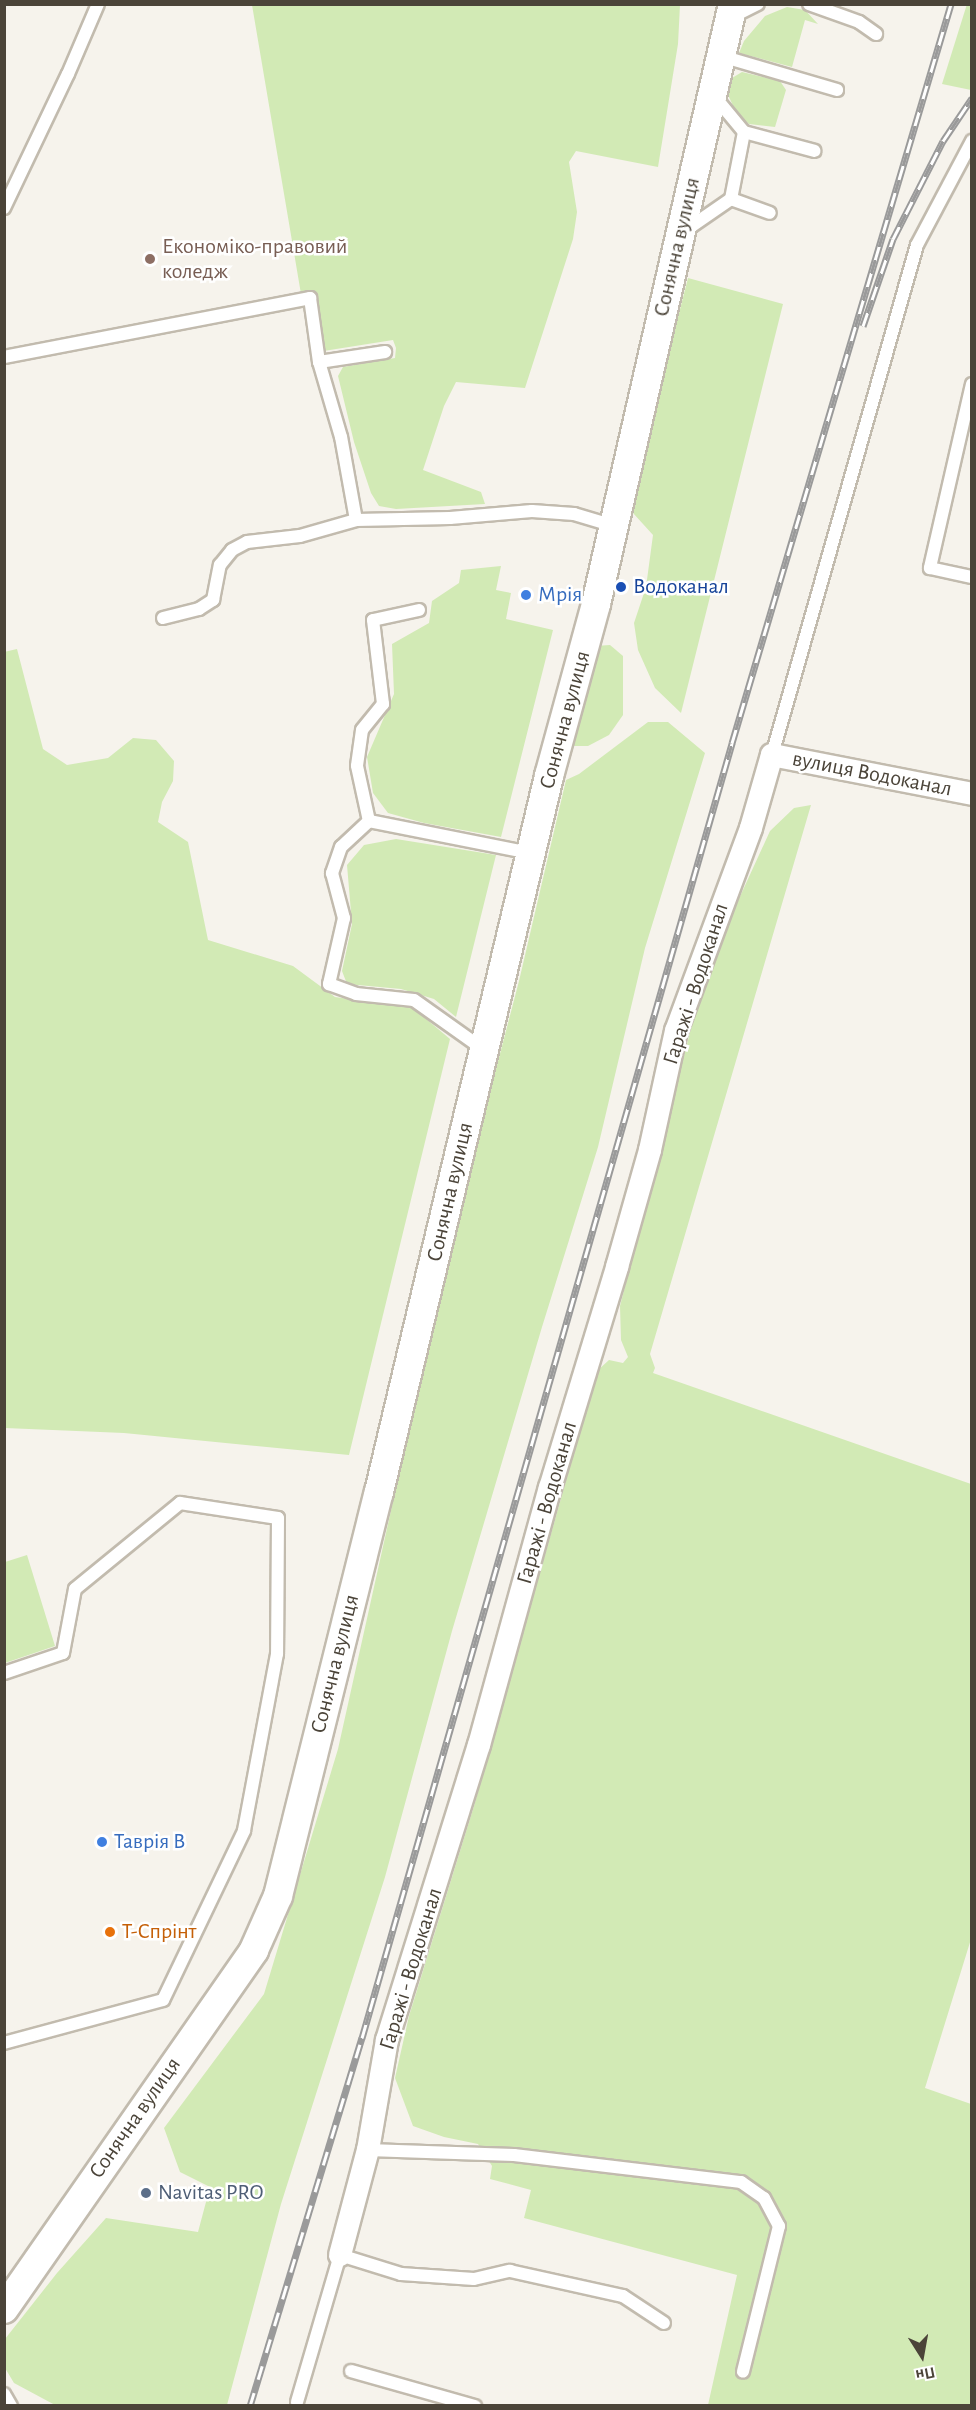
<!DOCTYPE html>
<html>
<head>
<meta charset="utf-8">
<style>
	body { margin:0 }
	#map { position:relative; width:976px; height:2410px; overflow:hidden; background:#f6f3ec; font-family:"Alegreya Sans",sans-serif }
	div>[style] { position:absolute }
	.green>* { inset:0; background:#d2eab5 }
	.roads { filter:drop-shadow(2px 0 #c2bbae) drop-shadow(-2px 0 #c2bbae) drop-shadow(0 2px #c2bbae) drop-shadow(0 -2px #c2bbae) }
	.service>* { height:12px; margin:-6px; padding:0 6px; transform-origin:6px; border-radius:6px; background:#fff }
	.minor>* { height:22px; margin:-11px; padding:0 11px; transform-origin:11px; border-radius:11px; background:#fff }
	.tertiary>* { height:28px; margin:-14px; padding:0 14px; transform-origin:14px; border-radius:14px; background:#fff }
	.rail>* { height:7px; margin-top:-3.5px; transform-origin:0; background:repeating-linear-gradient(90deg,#fff 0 14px,#9a9a9a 0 28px); box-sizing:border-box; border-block:2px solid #9a9a9a }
	.dots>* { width:16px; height:16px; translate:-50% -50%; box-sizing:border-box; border:3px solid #fff; border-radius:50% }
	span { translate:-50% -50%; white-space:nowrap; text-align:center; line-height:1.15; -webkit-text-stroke:5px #fff; paint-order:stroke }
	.education-label { font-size:22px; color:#785e54 }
	.left { translate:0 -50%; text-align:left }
	.street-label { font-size:22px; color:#4b4439 }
	.transit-label { font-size:22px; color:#164399 }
	.shop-label { font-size:22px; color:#366cbe }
	.food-label { font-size:22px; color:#c56008 }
	.service-label { font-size:22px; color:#4e5e75 }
	.frame { position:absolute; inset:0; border:6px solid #4b4439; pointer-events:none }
	.north { position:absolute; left:892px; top:2326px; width:60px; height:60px; -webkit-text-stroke:4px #fff; paint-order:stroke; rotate:169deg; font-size:16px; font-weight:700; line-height:24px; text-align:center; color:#4b4439 }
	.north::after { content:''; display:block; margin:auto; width:21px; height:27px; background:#4b4439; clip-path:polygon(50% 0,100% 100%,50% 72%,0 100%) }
</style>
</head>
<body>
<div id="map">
	<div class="green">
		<div style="clip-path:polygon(967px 4px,971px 5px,971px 90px,942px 84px)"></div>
		<div style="clip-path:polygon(252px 5px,680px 5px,678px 44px,658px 167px,576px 151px,569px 162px,577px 212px,573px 239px,525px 388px,456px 382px,444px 406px,423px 470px,481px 492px,485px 504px,396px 509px,379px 506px,371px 493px,354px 442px,338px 376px,343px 367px,395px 358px,396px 348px,393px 340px,311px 353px)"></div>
		<div style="clip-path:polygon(787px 7px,805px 10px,818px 24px,805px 20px,792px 67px,739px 53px,744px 41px,765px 16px)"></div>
		<div style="clip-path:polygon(742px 72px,780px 81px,786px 90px,775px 127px,749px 124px,737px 114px,728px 95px,727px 81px)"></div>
		<div style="clip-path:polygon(688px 278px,783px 304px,681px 713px,655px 688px,638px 650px,634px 623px,646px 587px,653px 535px,633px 513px,648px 434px)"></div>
		<div style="clip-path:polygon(501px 566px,496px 590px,511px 593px,506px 619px,553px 630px,501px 837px,424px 823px,388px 813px,373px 793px,367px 757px,394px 694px,392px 644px,429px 623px,432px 601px,459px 583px,461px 570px)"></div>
		<div style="clip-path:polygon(610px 645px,623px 656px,623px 715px,609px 735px,588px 746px,573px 746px,595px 646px)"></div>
		<div style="clip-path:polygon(17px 649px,43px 749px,67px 765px,108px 758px,133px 738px,156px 740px,174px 761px,173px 781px,162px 802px,158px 822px,188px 842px,208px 940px,293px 966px,335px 997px,413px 1008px,450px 1039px,349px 1455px,124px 1433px,5px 1428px,4px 652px)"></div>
		<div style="clip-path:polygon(648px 722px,668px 722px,705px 753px,645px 948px,598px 1147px,542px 1327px,452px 1631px,385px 1877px,281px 2204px,227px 2405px,55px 2405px,14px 2383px,5px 2368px,5px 2339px,57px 2273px,106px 2218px,198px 2232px,210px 2187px,180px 2172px,164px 2128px,264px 1994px,338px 1749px,450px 1245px,519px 981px,566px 780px,579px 774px)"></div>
		<div style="clip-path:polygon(811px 805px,650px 1354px,655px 1368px,653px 1373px,971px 1484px,971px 1939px,925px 2088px,971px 2104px,971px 2405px,708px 2405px,737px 2275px,524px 2218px,531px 2190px,490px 2179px,492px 2166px,478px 2144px,444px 2137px,413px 2126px,395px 2078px,409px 2016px,474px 1806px,597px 1371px,609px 1360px,623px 1363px,628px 1357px,621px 1340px,620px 1306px,700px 993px,737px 903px,770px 831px,794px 808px)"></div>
		<div style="clip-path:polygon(396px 839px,496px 855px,456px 1017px,434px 999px,401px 989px,347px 984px,342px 971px,352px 924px,347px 865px,364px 845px)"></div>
		<div style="clip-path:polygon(27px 1555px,55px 1646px,5px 1663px,5px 1562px)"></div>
	</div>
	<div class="roads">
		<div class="service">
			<div style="left:809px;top:4px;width:53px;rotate:19.8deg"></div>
			<div style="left:859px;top:22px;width:21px;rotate:35deg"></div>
			<div style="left:732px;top:17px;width:29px;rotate:-27deg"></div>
			<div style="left:721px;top:56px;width:121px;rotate:16.3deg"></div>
			<div style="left:744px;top:132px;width:73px;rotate:15deg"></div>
			<div style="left:731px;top:199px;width:41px;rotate:19.7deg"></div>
			<div style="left:4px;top:208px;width:148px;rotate:-64.5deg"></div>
			<div style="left:68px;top:74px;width:76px;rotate:-66.8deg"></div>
			<div style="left:686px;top:230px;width:55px;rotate:-34.6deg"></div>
			<div style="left:731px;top:199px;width:68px;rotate:-79deg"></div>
			<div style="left:744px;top:132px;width:45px;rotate:-129.6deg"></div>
			<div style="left:4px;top:357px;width:312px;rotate:-10.9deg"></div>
			<div style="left:310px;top:298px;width:65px;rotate:82deg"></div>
			<div style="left:972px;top:384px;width:189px;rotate:102.9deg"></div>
			<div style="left:930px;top:568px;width:43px;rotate:12.1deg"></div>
			<div style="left:356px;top:520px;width:84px;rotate:-100.2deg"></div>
			<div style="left:341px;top:437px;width:78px;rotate:-106.3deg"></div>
			<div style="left:319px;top:362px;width:67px;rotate:-8.6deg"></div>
			<div style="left:419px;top:610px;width:47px;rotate:167.7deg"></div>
			<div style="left:373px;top:620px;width:85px;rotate:83.2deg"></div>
			<div style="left:383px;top:704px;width:33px;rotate:129deg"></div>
			<div style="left:362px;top:730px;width:36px;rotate:98deg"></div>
			<div style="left:357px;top:766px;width:56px;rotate:77.7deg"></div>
			<div style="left:369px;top:821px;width:165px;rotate:11.2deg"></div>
			<div style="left:163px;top:618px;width:37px;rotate:-14deg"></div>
			<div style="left:199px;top:609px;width:17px;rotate:-33deg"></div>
			<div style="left:213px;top:600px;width:36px;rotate:-79deg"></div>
			<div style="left:220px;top:565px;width:19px;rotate:-51deg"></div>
			<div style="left:232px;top:550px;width:17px;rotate:-28deg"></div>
			<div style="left:247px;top:542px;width:53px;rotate:-6.5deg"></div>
			<div style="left:300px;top:536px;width:58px;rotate:-15.9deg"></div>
			<div style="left:356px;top:520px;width:94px;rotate:-1.2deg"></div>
			<div style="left:450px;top:518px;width:82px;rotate:-4.9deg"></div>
			<div style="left:532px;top:511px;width:42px;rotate:4.1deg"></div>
			<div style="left:574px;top:514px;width:42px;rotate:16.7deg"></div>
			<div style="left:772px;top:755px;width:530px;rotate:-74.13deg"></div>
			<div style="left:917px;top:245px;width:118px;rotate:-62.1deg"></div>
			<div style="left:369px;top:821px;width:38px;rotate:137deg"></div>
			<div style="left:341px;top:847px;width:28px;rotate:109deg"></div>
			<div style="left:332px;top:873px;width:47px;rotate:75.1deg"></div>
			<div style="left:344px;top:918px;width:68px;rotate:102.8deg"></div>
			<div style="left:329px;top:984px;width:29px;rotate:20deg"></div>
			<div style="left:356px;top:994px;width:58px;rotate:5.9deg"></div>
			<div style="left:414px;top:1000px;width:85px;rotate:35.4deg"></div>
			<div style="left:4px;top:1673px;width:62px;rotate:-18.7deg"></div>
			<div style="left:63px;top:1653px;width:65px;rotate:-79.4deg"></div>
			<div style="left:75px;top:1589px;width:136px;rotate:-39.3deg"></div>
			<div style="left:180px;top:1503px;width:99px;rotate:8.7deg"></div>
			<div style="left:278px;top:1518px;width:136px;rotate:90.4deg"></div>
			<div style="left:277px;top:1654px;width:180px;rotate:100.6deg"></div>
			<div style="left:244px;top:1831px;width:187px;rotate:115.6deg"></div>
			<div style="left:163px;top:2000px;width:165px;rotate:164.9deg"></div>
			<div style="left:368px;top:2150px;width:146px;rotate:2deg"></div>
			<div style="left:514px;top:2155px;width:229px;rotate:6.8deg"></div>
			<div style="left:741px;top:2182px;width:28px;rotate:35deg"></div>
			<div style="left:764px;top:2198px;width:32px;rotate:62deg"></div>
			<div style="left:779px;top:2226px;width:150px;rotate:103.9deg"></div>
			<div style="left:351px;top:2371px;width:129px;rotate:15.8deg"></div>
			<div style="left:4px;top:2394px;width:14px;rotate:60deg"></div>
			<div style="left:297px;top:2402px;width:153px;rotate:-73.7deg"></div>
			<div style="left:340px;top:2255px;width:64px;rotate:17.3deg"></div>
			<div style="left:401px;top:2274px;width:73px;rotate:3.9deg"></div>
			<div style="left:474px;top:2279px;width:37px;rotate:-13deg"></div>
			<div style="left:510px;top:2271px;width:116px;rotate:12.5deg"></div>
			<div style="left:623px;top:2296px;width:49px;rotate:33.4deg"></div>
		</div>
		<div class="minor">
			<div style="left:340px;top:2255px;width:109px;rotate:-75.1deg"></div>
			<div style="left:368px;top:2150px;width:112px;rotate:-80.2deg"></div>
			<div style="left:387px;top:2040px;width:309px;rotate:-72.7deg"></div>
			<div style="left:479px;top:1745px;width:267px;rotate:-74.6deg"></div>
			<div style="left:550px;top:1488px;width:231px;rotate:-73.1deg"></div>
			<div style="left:617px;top:1267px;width:122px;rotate:-74.2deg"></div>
			<div style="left:650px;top:1150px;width:122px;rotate:-77.7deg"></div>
			<div style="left:676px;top:1031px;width:216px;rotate:-69.7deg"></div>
			<div style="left:751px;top:828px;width:76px;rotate:-74deg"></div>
			<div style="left:772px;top:755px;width:204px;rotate:11deg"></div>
		</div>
		<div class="tertiary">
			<div style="left:4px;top:2309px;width:437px;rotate:-55.1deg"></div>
			<div style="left:254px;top:1950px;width:59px;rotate:-66deg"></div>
			<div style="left:278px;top:1896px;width:416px;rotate:-76deg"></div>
			<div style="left:379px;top:1492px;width:736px;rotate:-76.64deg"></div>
			<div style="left:549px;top:776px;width:178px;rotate:-74.7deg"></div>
			<div style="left:596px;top:604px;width:615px;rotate:-77.14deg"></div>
		</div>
	</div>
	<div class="rail">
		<div style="left:863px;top:326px;width:92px;rotate:-71deg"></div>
		<div style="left:893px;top:239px;width:110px;rotate:-63deg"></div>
		<div style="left:943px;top:141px;width:52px;rotate:-56deg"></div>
		<div style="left:250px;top:2406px;width:385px;rotate:-73.1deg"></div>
		<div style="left:362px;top:2038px;width:1347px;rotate:-74.05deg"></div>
		<div style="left:732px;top:743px;width:771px;rotate:-73.49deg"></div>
	</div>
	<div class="dots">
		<div style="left:150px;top:259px;background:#8d6e63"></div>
		<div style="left:621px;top:587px;background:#1a4fb4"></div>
		<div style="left:526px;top:595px;background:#3f7fe0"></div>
		<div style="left:102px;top:1842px;background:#3f7fe0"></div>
		<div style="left:110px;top:1932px;background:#e8710a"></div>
		<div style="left:146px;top:2193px;background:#5c6f8a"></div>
	</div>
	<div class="education-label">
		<span class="left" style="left:162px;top:259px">Економіко-правовий<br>коледж</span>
	</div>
	<div class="street-label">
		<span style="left:677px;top:247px;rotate:-77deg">Сонячна вулиця</span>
		<span style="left:565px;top:720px;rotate:-75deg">Сонячна вулиця</span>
		<span style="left:872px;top:774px;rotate:11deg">вулиця Водоканал</span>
		<span style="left:696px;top:984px;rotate:-72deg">Гаражі - Водоканал</span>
		<span style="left:450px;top:1192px;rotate:-77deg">Сонячна вулиця</span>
		<span style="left:547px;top:1503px;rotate:-74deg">Гаражі - Водоканал</span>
		<span style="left:335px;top:1664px;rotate:-76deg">Сонячна вулиця</span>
		<span style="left:411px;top:1969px;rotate:-73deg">Гаражі - Водоканал</span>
		<span style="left:135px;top:2118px;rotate:-55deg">Сонячна вулиця</span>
	</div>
	<div class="transit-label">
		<span class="left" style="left:633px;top:587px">Водоканал</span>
	</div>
	<div class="shop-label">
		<span class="left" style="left:538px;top:595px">Мрія</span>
		<span class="left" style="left:114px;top:1842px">Таврія В</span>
	</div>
	<div class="food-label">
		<span class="left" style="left:122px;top:1932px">Т-Спрінт</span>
	</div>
	<div class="service-label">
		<span class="left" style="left:158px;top:2193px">Navitas PRO</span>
	</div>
	<div class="frame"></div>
	<div class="north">Пн</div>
</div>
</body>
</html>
